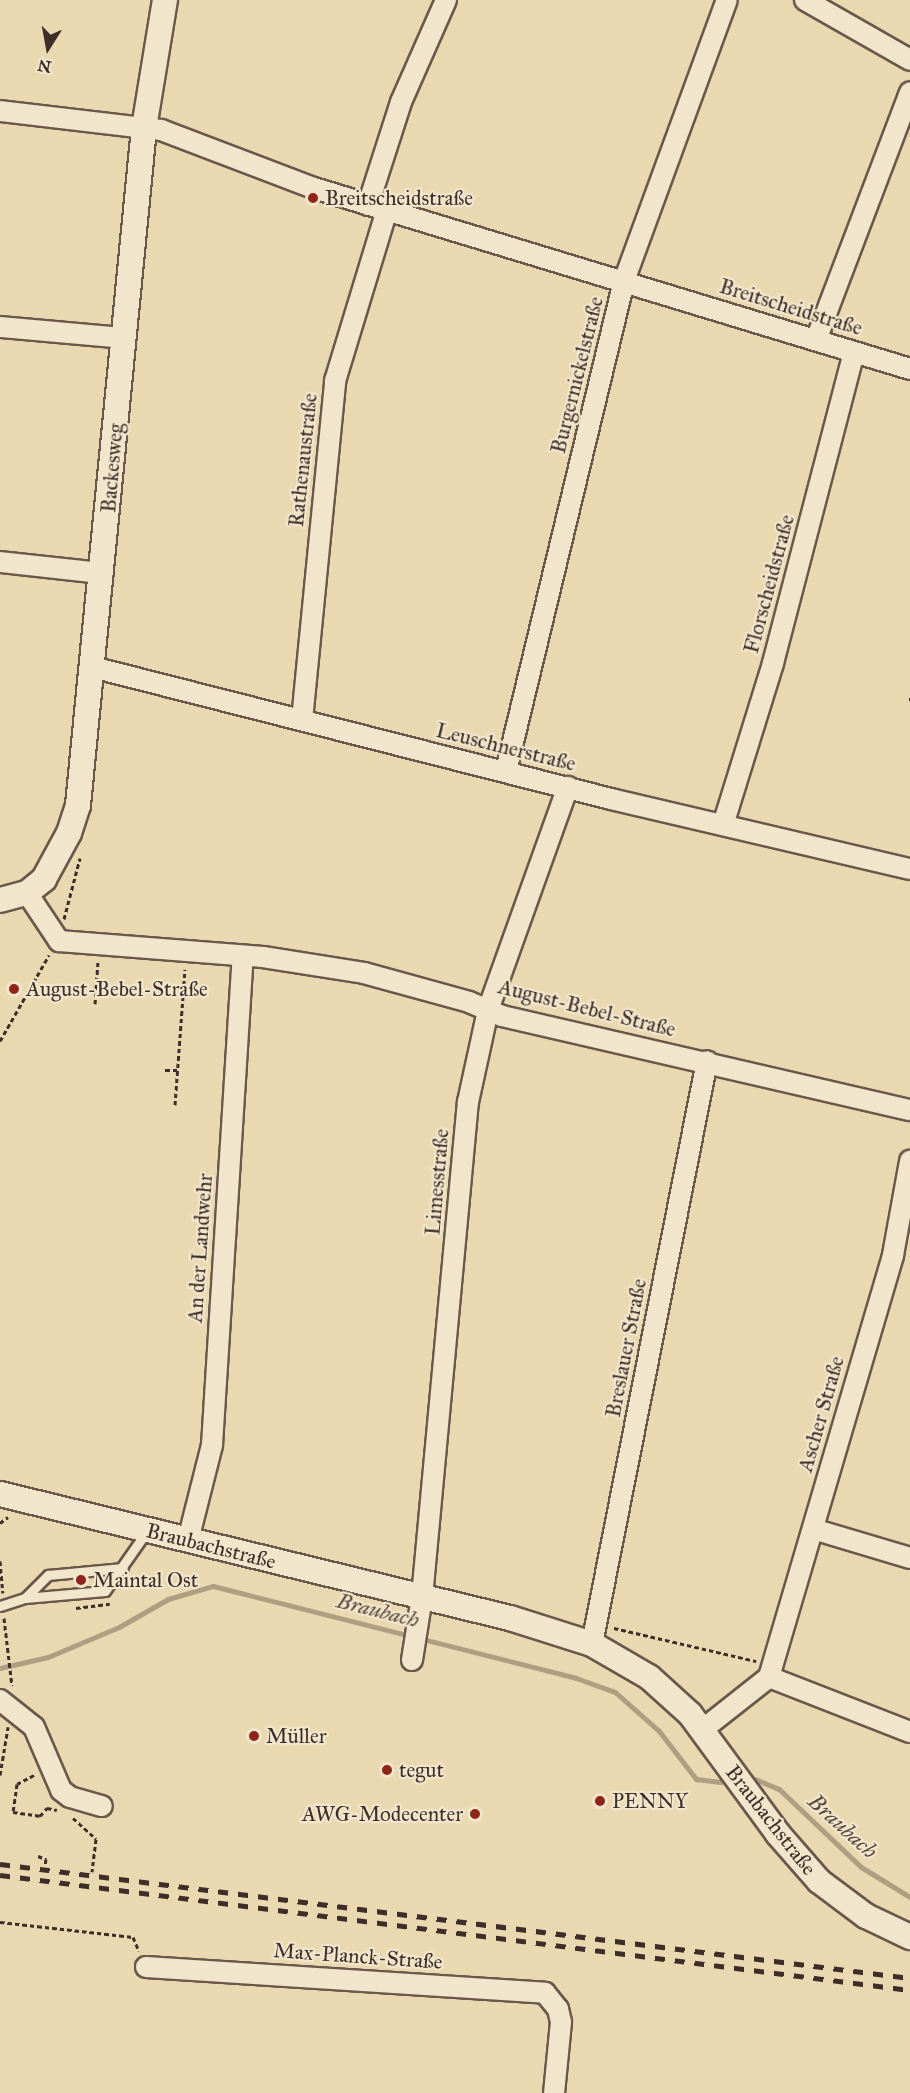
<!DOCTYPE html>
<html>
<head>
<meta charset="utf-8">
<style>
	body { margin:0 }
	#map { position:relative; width:910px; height:2093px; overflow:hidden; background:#ead8b0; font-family:"IM FELL Great Primer",serif }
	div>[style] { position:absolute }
	.stream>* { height:5px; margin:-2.5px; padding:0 2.5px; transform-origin:2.5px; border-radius:2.5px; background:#b09e82 }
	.path>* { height:3px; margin-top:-1.5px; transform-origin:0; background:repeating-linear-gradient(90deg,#3e2e29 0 4.5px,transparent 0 7.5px) }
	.roads { filter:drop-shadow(2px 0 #69584b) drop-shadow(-2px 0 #69584b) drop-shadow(0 2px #69584b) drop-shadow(0 -2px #69584b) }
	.service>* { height:9px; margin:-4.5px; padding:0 4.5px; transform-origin:4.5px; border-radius:4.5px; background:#f1e6cc }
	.minor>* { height:20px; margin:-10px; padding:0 10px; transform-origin:10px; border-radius:10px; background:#f1e6cc }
	.tertiary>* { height:24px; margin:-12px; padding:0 12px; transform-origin:12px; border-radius:12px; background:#f1e6cc }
	.rail>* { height:4.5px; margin-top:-2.25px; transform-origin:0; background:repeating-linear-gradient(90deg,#3e2e29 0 10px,transparent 0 20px) }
	.dots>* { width:16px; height:16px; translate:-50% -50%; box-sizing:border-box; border:3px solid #f1e6cc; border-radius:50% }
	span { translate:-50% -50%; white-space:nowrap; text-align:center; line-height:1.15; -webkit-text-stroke:4.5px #f1e6cc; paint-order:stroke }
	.poi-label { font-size:21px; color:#3e2e29 }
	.left { translate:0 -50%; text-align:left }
	.right { translate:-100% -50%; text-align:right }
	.street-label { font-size:21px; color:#3e2e29 }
	.water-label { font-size:22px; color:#5a4a3f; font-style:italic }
	.north { position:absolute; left:18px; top:18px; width:60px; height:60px; -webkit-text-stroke:4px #f1e6cc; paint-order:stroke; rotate:191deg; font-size:16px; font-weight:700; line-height:24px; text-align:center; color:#3e2e29 }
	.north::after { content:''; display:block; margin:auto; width:21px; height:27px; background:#3e2e29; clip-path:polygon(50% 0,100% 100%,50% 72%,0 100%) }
</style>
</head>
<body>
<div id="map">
	<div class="stream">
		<div style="left:0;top:1668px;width:49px;rotate:-12.9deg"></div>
		<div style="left:48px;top:1657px;width:77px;rotate:-22.9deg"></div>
		<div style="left:119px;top:1627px;width:56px;rotate:-29.7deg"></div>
		<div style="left:168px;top:1599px;width:47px;rotate:-16.1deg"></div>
		<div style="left:213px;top:1586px;width:374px;rotate:14.2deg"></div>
		<div style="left:576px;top:1678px;width:41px;rotate:19.7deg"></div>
		<div style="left:615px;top:1692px;width:59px;rotate:41.6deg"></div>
		<div style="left:659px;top:1731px;width:61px;rotate:52.4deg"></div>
		<div style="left:696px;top:1779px;width:25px;rotate:7deg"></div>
		<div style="left:755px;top:1779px;width:26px;rotate:23deg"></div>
		<div style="left:779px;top:1789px;width:113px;rotate:43.6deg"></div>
		<div style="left:861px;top:1867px;width:57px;rotate:31.5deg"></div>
	</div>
	<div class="path">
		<div style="left:909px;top:699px;width:1px"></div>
		<div style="left:64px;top:919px;width:63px;rotate:-75.3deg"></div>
		<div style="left:95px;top:1004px;width:43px;rotate:-86deg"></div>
		<div style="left:0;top:1041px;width:99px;rotate:-60.3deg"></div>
		<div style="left:165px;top:1070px;width:12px"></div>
		<div style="left:175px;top:1105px;width:136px;rotate:-85.8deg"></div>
		<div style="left:0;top:1523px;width:10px;rotate:-37deg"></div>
		<div style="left:0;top:1561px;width:32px;rotate:85deg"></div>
		<div style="left:76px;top:1608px;width:34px;rotate:-7deg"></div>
		<div style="left:4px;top:1618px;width:68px;rotate:83.3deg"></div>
		<div style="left:614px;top:1628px;width:146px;rotate:13.1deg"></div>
		<div style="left:0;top:1775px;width:49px;rotate:-80.5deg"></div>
		<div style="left:34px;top:1775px;width:19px;rotate:152deg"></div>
		<div style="left:17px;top:1784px;width:28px;rotate:98deg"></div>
		<div style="left:13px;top:1812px;width:27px;rotate:8deg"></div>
		<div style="left:40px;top:1816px;width:11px;rotate:-49deg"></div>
		<div style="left:47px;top:1808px;width:10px;rotate:11deg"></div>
		<div style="left:73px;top:1818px;width:31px;rotate:42deg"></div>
		<div style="left:96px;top:1839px;width:33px;rotate:97deg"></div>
		<div style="left:38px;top:1856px;width:9px;rotate:21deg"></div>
		<div style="left:46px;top:1859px;width:7px;rotate:98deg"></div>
		<div style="left:0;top:1922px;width:134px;rotate:6.4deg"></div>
		<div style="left:133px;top:1937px;width:15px;rotate:67deg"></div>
	</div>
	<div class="roads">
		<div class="service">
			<div style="left:25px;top:1598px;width:80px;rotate:-5deg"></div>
			<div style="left:105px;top:1591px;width:73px;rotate:-55deg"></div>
			<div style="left:0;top:1606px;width:26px;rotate:-18deg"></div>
			<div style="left:25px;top:1598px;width:33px;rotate:-45deg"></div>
			<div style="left:48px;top:1575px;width:75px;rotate:-5.3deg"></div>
		</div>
		<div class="minor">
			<div style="left:805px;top:0;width:121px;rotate:29.7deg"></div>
			<div style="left:0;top:111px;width:162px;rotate:6.7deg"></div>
			<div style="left:161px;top:130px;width:164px;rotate:20.8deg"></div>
			<div style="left:314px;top:188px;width:623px;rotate:16.89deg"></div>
			<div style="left:368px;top:205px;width:108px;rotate:-72.2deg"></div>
			<div style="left:401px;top:102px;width:111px;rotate:-66.2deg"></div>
			<div style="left:0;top:327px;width:124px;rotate:5.1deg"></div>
			<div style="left:816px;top:340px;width:265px;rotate:-69.2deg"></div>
			<div style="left:0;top:562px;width:103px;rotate:6.2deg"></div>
			<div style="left:92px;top:667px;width:536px;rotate:14.27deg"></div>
			<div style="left:611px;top:799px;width:307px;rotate:13.2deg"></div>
			<div style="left:302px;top:720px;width:341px;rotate:-84.4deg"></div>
			<div style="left:335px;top:381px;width:179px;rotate:-73.1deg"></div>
			<div style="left:506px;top:771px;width:504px;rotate:-76.46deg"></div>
			<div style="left:624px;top:281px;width:299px;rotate:-69.9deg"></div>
			<div style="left:723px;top:825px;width:170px;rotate:-72.8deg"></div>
			<div style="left:773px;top:663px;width:321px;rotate:-75.4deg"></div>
			<div style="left:27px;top:893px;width:58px;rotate:56.3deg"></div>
			<div style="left:59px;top:941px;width:205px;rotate:4.5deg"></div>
			<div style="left:263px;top:957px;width:102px;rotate:9deg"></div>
			<div style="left:364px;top:973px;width:109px;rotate:15.4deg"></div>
			<div style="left:469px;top:1002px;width:36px;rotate:23deg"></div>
			<div style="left:502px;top:1016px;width:419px;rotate:13deg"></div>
			<div style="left:813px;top:1529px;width:101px;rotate:16.6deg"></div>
			<div style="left:188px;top:1540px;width:98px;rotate:-75.8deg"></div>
			<div style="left:212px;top:1445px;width:490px;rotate:-86.4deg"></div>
			<div style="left:592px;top:1644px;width:594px;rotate:-78.84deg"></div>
			<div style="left:412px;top:1660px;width:64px;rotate:-81deg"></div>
			<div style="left:422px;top:1597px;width:497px;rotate:-84.7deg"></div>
			<div style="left:468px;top:1102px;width:94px;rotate:-77.7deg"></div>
			<div style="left:488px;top:1010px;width:237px;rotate:-70.3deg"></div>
			<div style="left:769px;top:1677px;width:440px;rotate:-73.6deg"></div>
			<div style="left:893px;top:1255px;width:96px;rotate:-79.7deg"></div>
			<div style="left:0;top:1700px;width:43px;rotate:38.5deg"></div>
			<div style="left:34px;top:1727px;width:69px;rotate:66.8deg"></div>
			<div style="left:61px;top:1790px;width:11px;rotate:38deg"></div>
			<div style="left:70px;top:1797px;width:33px;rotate:16deg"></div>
			<div style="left:702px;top:1730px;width:85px;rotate:-38.3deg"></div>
			<div style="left:769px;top:1677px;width:151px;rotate:21.3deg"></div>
			<div style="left:146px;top:1967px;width:400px;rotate:3.7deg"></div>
			<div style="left:545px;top:1993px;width:21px;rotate:51deg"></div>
			<div style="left:558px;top:2009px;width:13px;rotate:77deg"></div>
			<div style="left:561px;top:2022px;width:71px;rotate:95.6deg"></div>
		</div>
		<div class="tertiary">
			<div style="left:0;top:900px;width:28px;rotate:-15deg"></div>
			<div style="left:27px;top:893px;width:22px;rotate:-39deg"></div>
			<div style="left:44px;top:879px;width:52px;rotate:-61.5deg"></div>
			<div style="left:69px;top:833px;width:29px;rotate:-72deg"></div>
			<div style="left:78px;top:805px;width:680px;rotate:-84.43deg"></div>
			<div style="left:144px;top:128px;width:130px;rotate:-80.7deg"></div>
			<div style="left:0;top:1494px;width:525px;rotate:13.67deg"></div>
			<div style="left:510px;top:1618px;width:86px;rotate:17.6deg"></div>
			<div style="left:592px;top:1644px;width:66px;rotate:30.1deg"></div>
			<div style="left:649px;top:1677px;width:55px;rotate:42.1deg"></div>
			<div style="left:690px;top:1714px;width:149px;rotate:53.7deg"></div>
			<div style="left:778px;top:1834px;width:62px;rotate:48.9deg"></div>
			<div style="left:819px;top:1881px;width:59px;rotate:36.7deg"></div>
			<div style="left:866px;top:1916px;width:49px;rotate:25.5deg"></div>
		</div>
	</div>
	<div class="rail">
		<div style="left:0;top:1864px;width:917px;rotate:7.14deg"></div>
		<div style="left:0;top:1875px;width:917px;rotate:7.2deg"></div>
	</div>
	<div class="dots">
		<div style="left:313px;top:198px;background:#8f2418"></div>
		<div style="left:14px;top:989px;background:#8f2418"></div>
		<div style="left:81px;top:1580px;background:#8f2418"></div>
		<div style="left:254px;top:1736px;background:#8f2418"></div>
		<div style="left:387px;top:1770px;background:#8f2418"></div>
		<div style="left:600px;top:1801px;background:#8f2418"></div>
		<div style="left:475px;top:1814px;background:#8f2418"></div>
	</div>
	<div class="poi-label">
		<span class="left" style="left:325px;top:198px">Breitscheidstraße</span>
		<span class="left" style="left:26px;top:989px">August-Bebel-Straße</span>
		<span class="left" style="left:93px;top:1580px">Maintal Ost</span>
		<span class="left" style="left:266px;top:1736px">Müller</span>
		<span class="left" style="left:399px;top:1770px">tegut</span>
		<span class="left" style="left:612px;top:1801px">PENNY</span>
		<span class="right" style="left:463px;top:1814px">AWG-Modecenter</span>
	</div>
	<div class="street-label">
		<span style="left:791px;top:307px;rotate:17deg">Breitscheidstraße</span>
		<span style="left:577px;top:375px;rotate:-76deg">Burgernickelstraße</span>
		<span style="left:303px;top:460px;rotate:-84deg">Rathenaustraße</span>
		<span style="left:112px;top:468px;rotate:-85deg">Backesweg</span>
		<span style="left:769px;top:584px;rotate:-75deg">Florscheidstraße</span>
		<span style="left:506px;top:747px;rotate:14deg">Leuschnerstraße</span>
		<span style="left:587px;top:1008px;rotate:14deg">August-Bebel-Straße</span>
		<span style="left:437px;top:1182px;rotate:-85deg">Limesstraße</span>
		<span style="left:200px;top:1248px;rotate:-86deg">An der Landwehr</span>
		<span style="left:626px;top:1348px;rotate:-79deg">Breslauer Straße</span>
		<span style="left:821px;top:1414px;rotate:-74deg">Ascher Straße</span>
		<span style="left:211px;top:1546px;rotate:14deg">Braubachstraße</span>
		<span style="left:771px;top:1820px;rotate:52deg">Braubachstraße</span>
		<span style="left:358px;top:1956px;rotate:4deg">Max-Planck-Straße</span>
	</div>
	<div class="water-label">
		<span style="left:378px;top:1610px;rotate:14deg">Braubach</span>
		<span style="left:843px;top:1826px;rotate:42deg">Braubach</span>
	</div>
	<div class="north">N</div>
</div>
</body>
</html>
